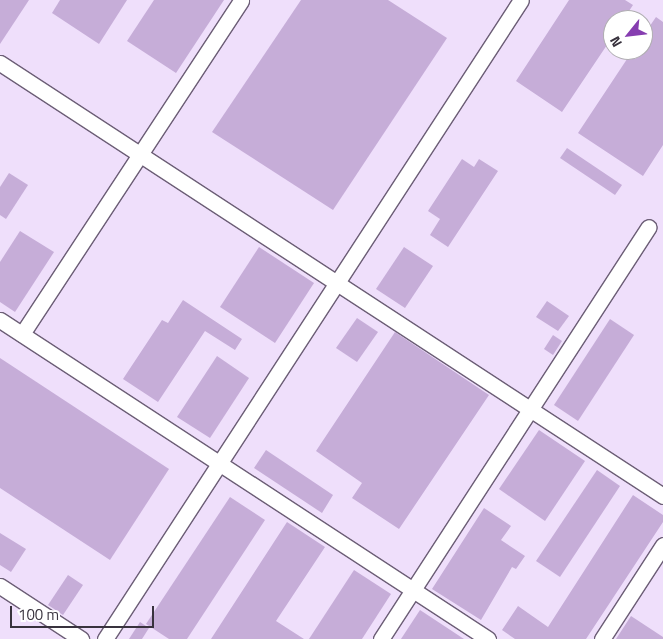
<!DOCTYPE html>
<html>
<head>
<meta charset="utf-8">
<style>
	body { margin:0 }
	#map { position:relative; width:663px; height:639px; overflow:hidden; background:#efdffb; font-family:"Titillium Web",sans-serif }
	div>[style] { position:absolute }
	.building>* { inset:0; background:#c6add8 }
	.roads { filter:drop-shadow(1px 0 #6c5e76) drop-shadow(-1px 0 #6c5e76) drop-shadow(0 1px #6c5e76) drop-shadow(0 -1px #6c5e76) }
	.minor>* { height:15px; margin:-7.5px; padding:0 7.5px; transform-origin:7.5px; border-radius:7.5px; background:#fff }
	span { translate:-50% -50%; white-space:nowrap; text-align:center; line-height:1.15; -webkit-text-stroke:5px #fff; paint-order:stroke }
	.north { position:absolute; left:603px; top:10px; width:50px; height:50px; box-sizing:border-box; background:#fff; border:1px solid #afadb1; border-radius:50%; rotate:241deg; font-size:14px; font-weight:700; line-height:20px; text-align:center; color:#38323d }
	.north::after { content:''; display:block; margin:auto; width:18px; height:22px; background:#863db0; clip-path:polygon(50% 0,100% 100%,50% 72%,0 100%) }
	.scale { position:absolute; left:10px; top:606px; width:144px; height:22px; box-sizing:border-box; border:2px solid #38323d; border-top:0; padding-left:6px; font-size:15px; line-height:18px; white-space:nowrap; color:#38323d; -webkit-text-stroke:4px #fff; paint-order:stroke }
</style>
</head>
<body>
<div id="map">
	<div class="building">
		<div style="clip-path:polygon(0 0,29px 0,0 44px)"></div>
		<div style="clip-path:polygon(60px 0,127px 0,99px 44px,52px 13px)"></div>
		<div style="clip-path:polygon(154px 0,224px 0,176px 73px,127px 41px)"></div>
		<div style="clip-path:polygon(301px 0,388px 0,447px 38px,333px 210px,212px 132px)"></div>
		<div style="clip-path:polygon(569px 0,625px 0,633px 5px,623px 20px,613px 20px,613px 36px,562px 112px,516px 81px)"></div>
		<div style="clip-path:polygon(656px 17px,663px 22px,663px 145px,643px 176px,578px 133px,633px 50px,643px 50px,643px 36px)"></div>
		<div style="clip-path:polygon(567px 148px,622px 185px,615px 195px,560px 158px)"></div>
		<div style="clip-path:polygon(462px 159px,474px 167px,479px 159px,498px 171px,448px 247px,430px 235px,440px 219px,428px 211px)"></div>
		<div style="clip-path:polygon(9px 173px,28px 185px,6px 219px,0 215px,0 187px)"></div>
		<div style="clip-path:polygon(20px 231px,54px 252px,15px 312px,0 302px,0 262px)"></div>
		<div style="clip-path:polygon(259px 247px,314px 283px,275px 343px,220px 307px)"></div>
		<div style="clip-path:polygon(404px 247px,433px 266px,405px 308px,376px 289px)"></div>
		<div style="clip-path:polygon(183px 300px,242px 339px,235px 350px,205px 331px,158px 402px,123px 379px,162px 320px,168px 323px)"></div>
		<div style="clip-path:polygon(547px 301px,569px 316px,558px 331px,536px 317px)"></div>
		<div style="clip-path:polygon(357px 318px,378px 332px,357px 362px,336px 348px)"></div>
		<div style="clip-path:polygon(610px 319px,634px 335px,578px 421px,554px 405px)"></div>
		<div style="clip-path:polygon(395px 332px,489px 395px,399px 529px,352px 498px,362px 483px,316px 451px)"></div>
		<div style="clip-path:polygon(553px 335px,562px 341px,553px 355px,544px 349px)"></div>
		<div style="clip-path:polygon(217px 356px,249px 378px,210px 438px,177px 417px)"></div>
		<div style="clip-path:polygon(0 358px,169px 469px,110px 560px,0 488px)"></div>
		<div style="clip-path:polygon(539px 430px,585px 461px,545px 521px,499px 489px)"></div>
		<div style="clip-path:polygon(266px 450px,333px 495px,322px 513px,254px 468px)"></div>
		<div style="clip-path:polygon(597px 470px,620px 486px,560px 577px,536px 561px)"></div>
		<div style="clip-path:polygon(633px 495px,663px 515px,663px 522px,586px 639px,515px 639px,502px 630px,518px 606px,548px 627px)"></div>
		<div style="clip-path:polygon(230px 497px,265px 520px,187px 639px,169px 639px,146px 624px)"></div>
		<div style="clip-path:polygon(484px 508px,511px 526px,501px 540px,525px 556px,516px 569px,512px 567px,481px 620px,432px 589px)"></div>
		<div style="clip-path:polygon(287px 522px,325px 547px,276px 621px,304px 639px,211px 639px)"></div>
		<div style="clip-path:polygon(0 533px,26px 549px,11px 572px,0 565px)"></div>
		<div style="clip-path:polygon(354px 570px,391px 594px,362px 639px,309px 639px)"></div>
		<div style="clip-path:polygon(68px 575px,83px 585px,63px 615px,48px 605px)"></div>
		<div style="clip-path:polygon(420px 610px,464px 639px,401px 639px)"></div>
		<div style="clip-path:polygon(631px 616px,663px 637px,663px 639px,616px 639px)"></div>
		<div style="clip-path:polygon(140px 622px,149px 628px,142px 639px,129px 639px)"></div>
	</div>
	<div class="roads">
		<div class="minor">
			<div style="left:0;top:63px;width:792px;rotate:33.15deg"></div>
			<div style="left:0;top:320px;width:583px;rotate:33.17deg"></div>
			<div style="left:22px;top:334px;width:399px;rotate:-56.7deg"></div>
			<div style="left:0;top:586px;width:97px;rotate:33.2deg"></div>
			<div style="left:105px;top:639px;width:762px;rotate:-56.94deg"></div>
			<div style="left:381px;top:639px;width:491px;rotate:-57deg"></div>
			<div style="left:602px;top:639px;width:112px;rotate:-57deg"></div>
		</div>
	</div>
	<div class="north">N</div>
	<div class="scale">100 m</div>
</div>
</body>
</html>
